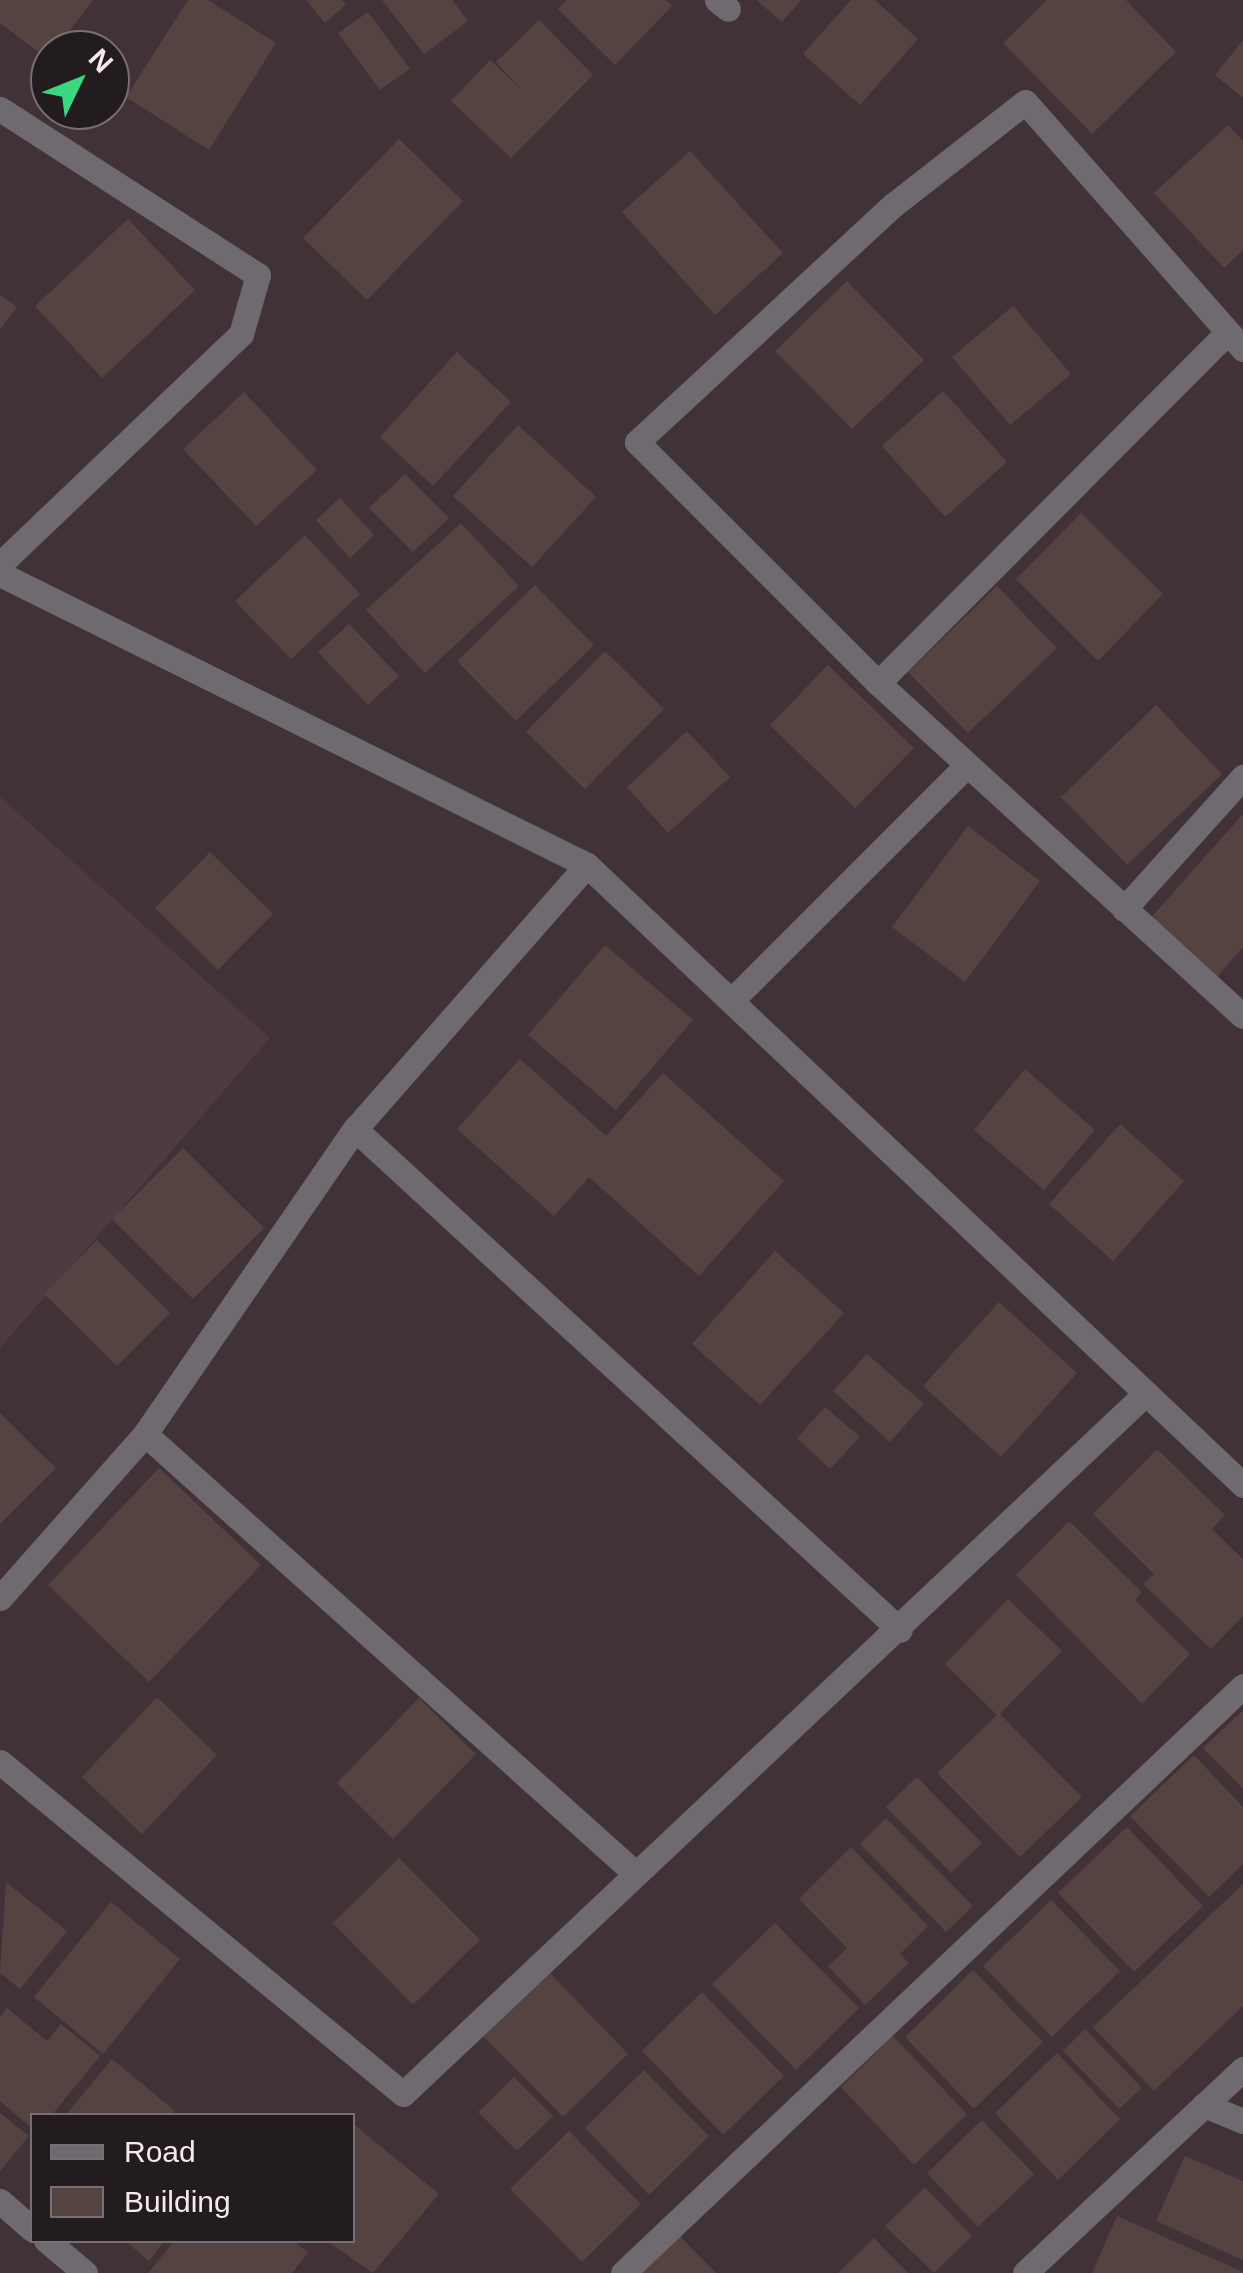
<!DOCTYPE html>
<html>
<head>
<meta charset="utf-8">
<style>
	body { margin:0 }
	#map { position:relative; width:1243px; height:2273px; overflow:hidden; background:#413238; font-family:Helvetica,sans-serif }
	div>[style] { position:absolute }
	.built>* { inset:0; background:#4f3a42 }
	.building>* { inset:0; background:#544341 }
	.minor>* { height:25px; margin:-12.5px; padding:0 12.5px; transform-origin:12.5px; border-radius:12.5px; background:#6f6a70 }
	span { translate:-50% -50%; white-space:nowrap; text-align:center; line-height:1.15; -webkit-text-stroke:9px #231c1f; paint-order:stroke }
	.legend { position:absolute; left:30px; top:2113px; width:325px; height:130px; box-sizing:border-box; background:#231c1f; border:2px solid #776f72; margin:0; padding:12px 18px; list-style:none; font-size:30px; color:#f5ebee }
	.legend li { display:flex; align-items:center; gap:20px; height:50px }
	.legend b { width:50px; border:2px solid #776f72 }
	.north { position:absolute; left:30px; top:30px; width:100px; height:100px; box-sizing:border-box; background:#231c1f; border:2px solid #776f72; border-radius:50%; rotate:47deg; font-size:28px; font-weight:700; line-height:40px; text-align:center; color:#f5ebee }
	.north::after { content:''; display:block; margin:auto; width:35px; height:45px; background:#3ad77f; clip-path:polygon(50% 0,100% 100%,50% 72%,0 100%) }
</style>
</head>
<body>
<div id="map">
	<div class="built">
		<div style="clip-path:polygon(0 797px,270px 1038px,0 1348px)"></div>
	</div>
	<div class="building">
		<div style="clip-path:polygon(0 0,93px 0,48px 59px,0 23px)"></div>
		<div style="clip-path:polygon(188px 0,208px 0,276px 43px,209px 150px,126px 97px)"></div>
		<div style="clip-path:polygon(306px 0,342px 0,346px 5px,325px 23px)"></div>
		<div style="clip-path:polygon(382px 0,452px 0,468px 21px,424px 54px)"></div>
		<div style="clip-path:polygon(567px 0,666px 0,672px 6px,615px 65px,558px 9px)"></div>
		<div style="clip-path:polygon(756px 0,801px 0,782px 22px)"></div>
		<div style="clip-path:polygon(851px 0,875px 0,918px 39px,860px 105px,803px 54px)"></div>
		<div style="clip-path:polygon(1047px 0,1126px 0,1176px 52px,1092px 134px,1003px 43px)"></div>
		<div style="clip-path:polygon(368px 12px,410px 69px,380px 90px,338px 33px)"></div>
		<div style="clip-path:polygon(539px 20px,593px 75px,511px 158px,451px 101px,490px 60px,522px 90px,496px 62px)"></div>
		<div style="clip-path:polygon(1243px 40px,1243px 98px,1215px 75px)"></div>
		<div style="clip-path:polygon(1228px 125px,1243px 141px,1243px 250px,1224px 268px,1154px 193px)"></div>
		<div style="clip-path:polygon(399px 139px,463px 201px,367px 300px,303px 238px)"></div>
		<div style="clip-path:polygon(690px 151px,783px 253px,715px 315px,622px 212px)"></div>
		<div style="clip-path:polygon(128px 219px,195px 290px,102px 378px,35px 306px)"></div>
		<div style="clip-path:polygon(847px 281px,924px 360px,852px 429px,775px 351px)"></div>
		<div style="clip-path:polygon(0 295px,17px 307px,0 330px)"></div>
		<div style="clip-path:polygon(1013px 306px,1071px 374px,1010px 425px,952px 357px)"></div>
		<div style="clip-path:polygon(457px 352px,511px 402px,433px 486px,380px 437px)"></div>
		<div style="clip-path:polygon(943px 391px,1007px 462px,945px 517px,882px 446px)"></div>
		<div style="clip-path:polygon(244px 392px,317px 470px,256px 526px,183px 449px)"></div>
		<div style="clip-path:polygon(518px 425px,596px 497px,532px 567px,453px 496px)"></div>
		<div style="clip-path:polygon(405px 474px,449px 518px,413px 552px,369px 508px)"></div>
		<div style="clip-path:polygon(340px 498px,374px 535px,350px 558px,316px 520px)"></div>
		<div style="clip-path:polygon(1081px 513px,1163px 594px,1098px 661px,1016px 579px)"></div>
		<div style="clip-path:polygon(461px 523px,519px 586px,425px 673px,366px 610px)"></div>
		<div style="clip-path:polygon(305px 535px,360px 594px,291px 659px,235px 601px)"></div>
		<div style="clip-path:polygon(535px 585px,594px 645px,516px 721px,457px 661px)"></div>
		<div style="clip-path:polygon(997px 586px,1057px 648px,968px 733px,908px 672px)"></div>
		<div style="clip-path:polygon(349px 624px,399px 676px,368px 705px,318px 652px)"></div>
		<div style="clip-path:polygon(605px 651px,664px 709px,585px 789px,526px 732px)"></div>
		<div style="clip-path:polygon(828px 665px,914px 748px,855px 808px,770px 725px)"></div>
		<div style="clip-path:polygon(1156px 705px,1222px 774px,1127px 865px,1061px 797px)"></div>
		<div style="clip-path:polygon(687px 731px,730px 777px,668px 833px,627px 787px)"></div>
		<div style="clip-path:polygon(1243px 814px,1243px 947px,1215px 979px,1148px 921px)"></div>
		<div style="clip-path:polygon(968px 826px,1040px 881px,965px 982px,892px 927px)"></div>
		<div style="clip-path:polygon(210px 852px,273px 914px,218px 970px,155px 908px)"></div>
		<div style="clip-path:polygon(605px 945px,693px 1020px,616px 1110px,528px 1035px)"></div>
		<div style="clip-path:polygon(520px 1059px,606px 1136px,663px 1073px,784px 1181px,699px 1276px,589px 1177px,554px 1216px,457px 1129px)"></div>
		<div style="clip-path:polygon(1025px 1069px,1095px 1130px,1044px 1190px,974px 1130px)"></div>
		<div style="clip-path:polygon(1120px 1124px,1184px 1181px,1113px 1261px,1049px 1204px)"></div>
		<div style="clip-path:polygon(183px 1148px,264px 1228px,193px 1299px,112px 1219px)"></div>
		<div style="clip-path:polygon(97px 1240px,170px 1313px,117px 1366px,44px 1294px)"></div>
		<div style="clip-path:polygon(775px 1251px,844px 1313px,760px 1405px,692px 1344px)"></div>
		<div style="clip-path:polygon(999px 1302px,1077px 1373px,1001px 1457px,923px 1386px)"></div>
		<div style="clip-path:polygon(867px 1354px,924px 1404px,890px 1442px,833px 1391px)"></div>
		<div style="clip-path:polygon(825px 1407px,860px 1437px,830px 1469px,797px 1438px)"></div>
		<div style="clip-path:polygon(0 1413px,56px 1468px,0 1524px)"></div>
		<div style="clip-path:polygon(1157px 1449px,1225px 1515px,1212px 1529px,1243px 1559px,1243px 1616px,1211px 1649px,1143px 1584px,1154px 1574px,1093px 1514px)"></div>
		<div style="clip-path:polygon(159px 1468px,261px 1565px,149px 1682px,48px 1585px)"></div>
		<div style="clip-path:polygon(1069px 1521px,1142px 1592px,1135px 1600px,1190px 1654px,1142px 1704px,1016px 1575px)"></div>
		<div style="clip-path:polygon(1008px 1599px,1062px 1651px,1000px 1714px,1082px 1797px,1020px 1857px,937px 1773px,997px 1715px,945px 1664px)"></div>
		<div style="clip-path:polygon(157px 1697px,217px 1755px,142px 1834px,82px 1777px)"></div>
		<div style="clip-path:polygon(419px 1698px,476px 1754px,393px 1839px,337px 1783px)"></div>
		<div style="clip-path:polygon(1243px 1710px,1243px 1789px,1203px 1748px)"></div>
		<div style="clip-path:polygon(1194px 1755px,1243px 1807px,1243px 1864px,1209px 1897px,1130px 1816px)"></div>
		<div style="clip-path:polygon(917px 1777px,982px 1843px,951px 1873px,886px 1807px)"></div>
		<div style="clip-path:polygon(886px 1818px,973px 1906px,946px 1932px,860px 1844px)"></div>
		<div style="clip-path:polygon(1127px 1827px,1203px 1906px,1134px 1972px,1058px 1893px)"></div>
		<div style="clip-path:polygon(851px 1847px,928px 1926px,900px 1954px,909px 1963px,865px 2005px,828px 1966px,847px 1948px,799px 1899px)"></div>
		<div style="clip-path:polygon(399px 1858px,480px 1940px,413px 2005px,333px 1923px)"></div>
		<div style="clip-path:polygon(6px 1882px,67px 1931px,20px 1989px,0 1973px)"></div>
		<div style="clip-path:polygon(1243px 1884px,1243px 2006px,1154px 2091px,1093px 2027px)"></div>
		<div style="clip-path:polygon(1051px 1900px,1120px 1971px,1052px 2037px,983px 1966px)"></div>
		<div style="clip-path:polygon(111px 1902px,180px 1959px,103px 2054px,34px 1997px)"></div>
		<div style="clip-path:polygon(775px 1923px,859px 2008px,796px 2070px,712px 1984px)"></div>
		<div style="clip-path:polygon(547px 1970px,628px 2054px,563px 2117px,481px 2034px)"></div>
		<div style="clip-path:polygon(973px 1970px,1043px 2042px,974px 2109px,905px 2037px)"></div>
		<div style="clip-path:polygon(702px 1992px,784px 2076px,723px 2135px,642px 2051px)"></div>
		<div style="clip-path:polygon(7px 2008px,47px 2041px,61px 2024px,100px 2056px,51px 2116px,32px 2116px,32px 2128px,0 2101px,0 2017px)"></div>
		<div style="clip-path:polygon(1085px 2029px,1142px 2088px,1119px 2109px,1063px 2051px)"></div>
		<div style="clip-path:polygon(893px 2036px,967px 2114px,914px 2165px,841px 2087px)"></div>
		<div style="clip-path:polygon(1057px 2053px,1120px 2119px,1058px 2180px,995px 2113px)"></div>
		<div style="clip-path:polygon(112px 2059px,175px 2111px,171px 2116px,65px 2116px)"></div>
		<div style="clip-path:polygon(644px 2070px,709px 2136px,649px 2195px,585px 2128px)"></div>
		<div style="clip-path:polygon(514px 2077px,553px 2116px,517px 2151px,478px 2112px)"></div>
		<div style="clip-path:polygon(0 2113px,29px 2136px,0 2171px)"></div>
		<div style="clip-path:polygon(982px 2120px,1034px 2174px,978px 2227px,927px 2173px)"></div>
		<div style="clip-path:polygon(352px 2123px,439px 2194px,373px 2273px,326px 2240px,352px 2240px)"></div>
		<div style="clip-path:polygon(569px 2131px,641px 2204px,582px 2262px,510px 2189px)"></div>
		<div style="clip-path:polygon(1185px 2156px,1243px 2181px,1243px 2260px,1156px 2221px)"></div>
		<div style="clip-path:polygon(925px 2187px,972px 2236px,934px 2273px,885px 2226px)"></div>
		<div style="clip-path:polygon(1117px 2216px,1243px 2272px,1243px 2273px,1092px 2273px)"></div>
		<div style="clip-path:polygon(680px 2236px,716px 2273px,641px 2273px)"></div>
		<div style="clip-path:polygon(874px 2238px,908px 2273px,838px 2273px)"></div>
		<div style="clip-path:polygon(124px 2240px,165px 2240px,149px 2261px)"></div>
		<div style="clip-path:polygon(175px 2240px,293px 2240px,308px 2253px,292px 2273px,148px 2273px)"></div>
	</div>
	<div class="minor">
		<div style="left:717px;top:0;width:14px;rotate:39deg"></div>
		<div style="left:0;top:109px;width:307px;rotate:32.8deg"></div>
		<div style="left:258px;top:275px;width:61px;rotate:106.1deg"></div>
		<div style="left:241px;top:334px;width:333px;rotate:136.3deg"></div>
		<div style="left:1243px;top:349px;width:329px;rotate:-131.4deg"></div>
		<div style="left:1025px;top:102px;width:167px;rotate:142deg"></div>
		<div style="left:893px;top:205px;width:349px;rotate:137.2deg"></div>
		<div style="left:637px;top:442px;width:341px;rotate:45deg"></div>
		<div style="left:878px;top:683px;width:494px;rotate:42.4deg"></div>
		<div style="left:0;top:574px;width:655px;rotate:26.37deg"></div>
		<div style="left:587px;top:865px;width:903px;rotate:43.38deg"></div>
		<div style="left:878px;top:683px;width:493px;rotate:-45.1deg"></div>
		<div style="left:1124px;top:909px;width:178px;rotate:-48deg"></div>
		<div style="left:734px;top:998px;width:328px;rotate:-45deg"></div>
		<div style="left:355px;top:1129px;width:351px;rotate:-48.7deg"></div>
		<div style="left:145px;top:1434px;width:370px;rotate:-55.5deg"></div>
		<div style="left:355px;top:1129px;width:740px;rotate:42.59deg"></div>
		<div style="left:0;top:1598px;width:219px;rotate:-48.5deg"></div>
		<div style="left:145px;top:1434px;width:658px;rotate:41.86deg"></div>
		<div style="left:0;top:1762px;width:522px;rotate:39.48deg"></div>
		<div style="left:403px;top:2094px;width:1017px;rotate:-43.33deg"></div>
		<div style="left:1204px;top:2105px;width:42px;rotate:22.3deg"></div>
		<div style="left:0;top:2201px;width:43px;rotate:41.2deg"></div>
		<div style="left:46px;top:2240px;width:51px;rotate:40.2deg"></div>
		<div style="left:623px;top:2273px;width:854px;rotate:-43.43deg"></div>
		<div style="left:1025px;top:2273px;width:299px;rotate:-43.1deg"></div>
	</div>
	<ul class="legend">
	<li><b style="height:12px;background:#6f6a70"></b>Road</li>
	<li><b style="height:28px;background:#544341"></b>Building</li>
	</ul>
	<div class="north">N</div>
</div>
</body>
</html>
